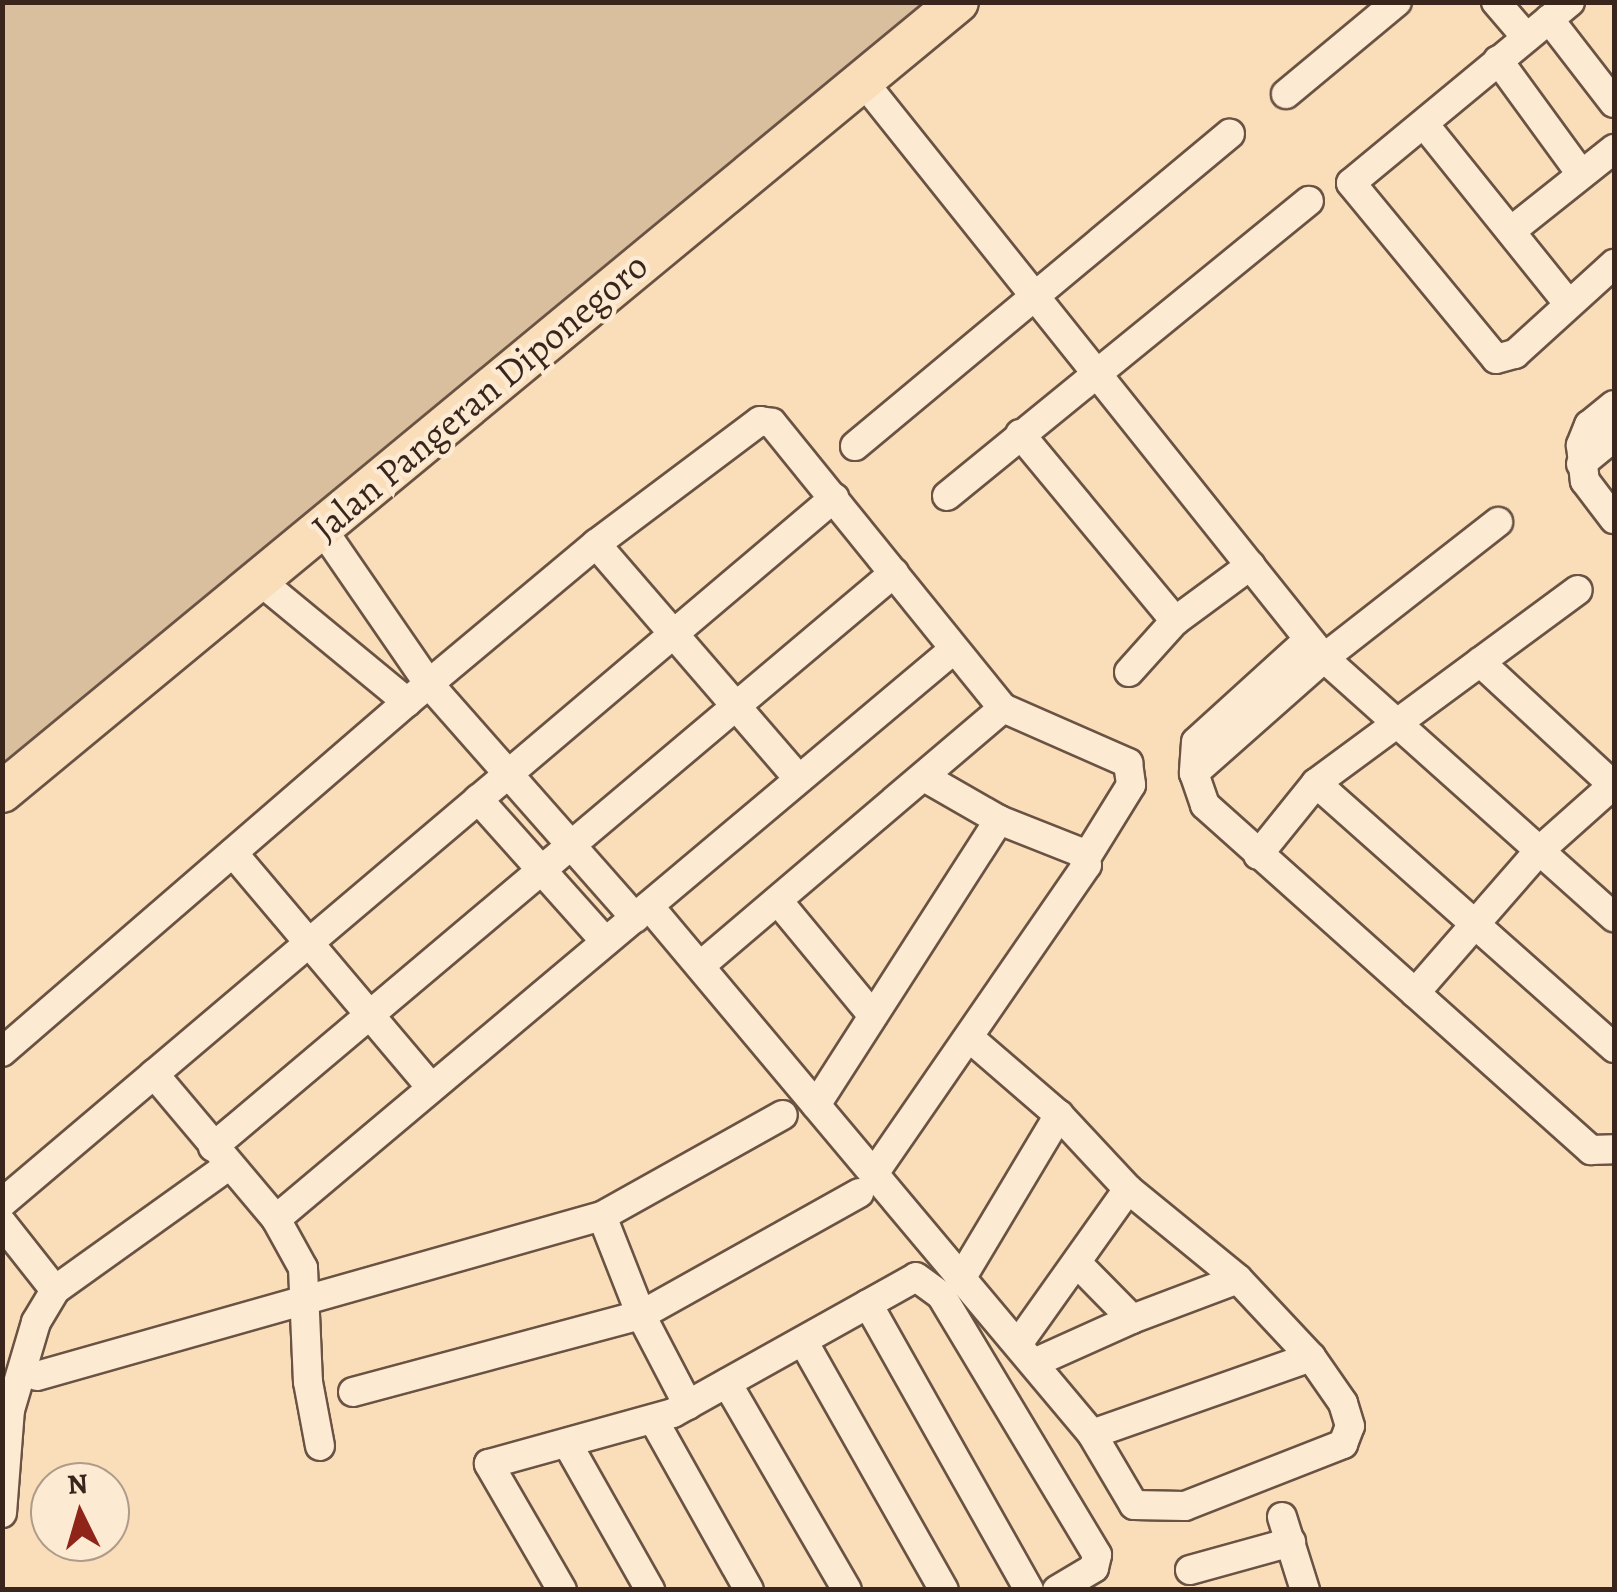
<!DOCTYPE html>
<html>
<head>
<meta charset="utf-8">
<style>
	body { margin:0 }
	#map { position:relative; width:1617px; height:1592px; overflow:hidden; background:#fadeb9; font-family:Alegreya,serif }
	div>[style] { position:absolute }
	.green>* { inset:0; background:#d9bf9e }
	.roads { filter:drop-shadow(2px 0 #6a5344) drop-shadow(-2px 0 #6a5344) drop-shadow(0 2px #6a5344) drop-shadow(0 -2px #6a5344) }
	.minor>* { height:28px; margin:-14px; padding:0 14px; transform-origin:14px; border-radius:14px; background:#fcead2 }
	.highway>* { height:40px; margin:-20px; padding:0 20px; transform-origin:20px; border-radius:20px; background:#fadeb9 }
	span { translate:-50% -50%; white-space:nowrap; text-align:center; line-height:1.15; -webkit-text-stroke:9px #fcead2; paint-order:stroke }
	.street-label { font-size:38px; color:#3a251d }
	.frame { position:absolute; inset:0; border:5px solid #3a251d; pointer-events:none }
	.north { position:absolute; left:30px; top:1462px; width:100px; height:100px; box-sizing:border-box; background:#fcead2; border:2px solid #ae9b8a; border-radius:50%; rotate:355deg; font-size:28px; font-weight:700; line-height:40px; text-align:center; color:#3a251d }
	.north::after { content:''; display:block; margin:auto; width:35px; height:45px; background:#8f2418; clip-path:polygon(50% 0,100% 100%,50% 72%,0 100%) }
</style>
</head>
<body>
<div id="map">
	<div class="green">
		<div style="clip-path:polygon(3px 3px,929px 3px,3px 772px)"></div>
	</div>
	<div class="roads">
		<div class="minor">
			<div style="left:1496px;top:2px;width:46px;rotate:49.4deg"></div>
			<div style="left:1570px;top:2px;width:284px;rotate:140.4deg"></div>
			<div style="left:1351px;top:183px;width:228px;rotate:50.5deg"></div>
			<div style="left:1496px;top:359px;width:20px;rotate:-15deg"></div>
			<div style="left:1515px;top:354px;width:134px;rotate:-42.3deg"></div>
			<div style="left:1549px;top:19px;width:106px;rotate:52.3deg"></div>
			<div style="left:1498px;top:60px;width:141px;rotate:53.9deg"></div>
			<div style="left:862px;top:80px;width:740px;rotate:51.36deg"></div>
			<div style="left:1324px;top:658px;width:389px;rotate:41.8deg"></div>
			<div style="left:1286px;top:94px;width:144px;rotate:-39.7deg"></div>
			<div style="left:1424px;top:124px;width:228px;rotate:51.2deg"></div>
			<div style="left:1511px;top:231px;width:132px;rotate:-38.5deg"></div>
			<div style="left:1614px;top:405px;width:32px;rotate:141deg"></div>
			<div style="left:1589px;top:425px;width:22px;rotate:112deg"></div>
			<div style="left:1581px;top:445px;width:36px;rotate:84deg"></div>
			<div style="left:1585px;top:481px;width:48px;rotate:52.7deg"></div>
			<div style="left:1020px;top:434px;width:243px;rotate:50.3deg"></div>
			<div style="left:855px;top:446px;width:488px;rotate:-39.8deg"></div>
			<div style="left:1581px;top:464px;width:43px;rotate:-39.3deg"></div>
			<div style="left:947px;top:496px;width:467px;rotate:-39.2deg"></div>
			<div style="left:323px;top:530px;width:187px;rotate:55.5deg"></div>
			<div style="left:429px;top:684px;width:312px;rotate:48.6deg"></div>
			<div style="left:596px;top:544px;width:308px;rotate:49.2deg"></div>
			<div style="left:259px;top:580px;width:192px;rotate:39.5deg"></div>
			<div style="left:1308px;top:640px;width:151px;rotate:137.7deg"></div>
			<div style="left:1196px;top:742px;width:31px;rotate:94deg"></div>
			<div style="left:1194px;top:773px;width:34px;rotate:71deg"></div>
			<div style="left:1205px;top:805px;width:518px;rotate:41.79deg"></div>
			<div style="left:1591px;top:1150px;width:23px;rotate:-2deg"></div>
			<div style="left:1480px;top:662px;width:183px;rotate:42.8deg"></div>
			<div style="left:1129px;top:672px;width:69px;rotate:-48deg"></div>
			<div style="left:1175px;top:621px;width:94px;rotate:-36.4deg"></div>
			<div style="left:1194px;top:773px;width:174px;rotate:-41.5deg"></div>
			<div style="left:1324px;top:658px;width:221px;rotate:-38deg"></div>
			<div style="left:1316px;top:783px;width:399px;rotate:41.6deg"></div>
			<div style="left:478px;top:799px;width:191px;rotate:48.2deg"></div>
			<div style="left:233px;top:853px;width:305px;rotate:49.8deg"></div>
			<div style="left:1258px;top:855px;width:92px;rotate:-51.1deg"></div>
			<div style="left:1316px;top:783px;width:325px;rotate:-36.4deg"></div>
			<div style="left:778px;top:901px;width:149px;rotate:50.4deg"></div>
			<div style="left:649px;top:906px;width:689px;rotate:50deg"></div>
			<div style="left:1092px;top:1434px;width:82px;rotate:59.4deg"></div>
			<div style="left:1134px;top:1505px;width:51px;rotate:1.1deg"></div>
			<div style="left:1185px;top:1506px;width:170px;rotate:-21.4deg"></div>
			<div style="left:1343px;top:1444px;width:19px;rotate:-69deg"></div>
			<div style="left:1350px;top:1426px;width:24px;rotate:-107deg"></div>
			<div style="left:1343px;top:1403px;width:56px;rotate:-124.8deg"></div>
			<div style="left:700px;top:966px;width:398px;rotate:-40.4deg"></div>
			<div style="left:1415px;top:993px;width:189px;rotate:-48.9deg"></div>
			<div style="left:1539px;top:851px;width:99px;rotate:-41.7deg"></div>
			<div style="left:972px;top:1040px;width:115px;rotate:40.8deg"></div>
			<div style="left:1059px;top:1115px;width:101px;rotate:47deg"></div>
			<div style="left:1128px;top:1189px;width:142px;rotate:39.3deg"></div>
			<div style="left:2px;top:1052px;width:535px;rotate:-40.83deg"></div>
			<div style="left:407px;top:702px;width:246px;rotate:-39.9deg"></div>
			<div style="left:596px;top:544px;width:205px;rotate:-36.9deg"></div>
			<div style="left:760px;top:421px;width:12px;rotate:9deg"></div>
			<div style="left:772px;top:423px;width:367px;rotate:51deg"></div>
			<div style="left:1003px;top:708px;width:137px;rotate:23.7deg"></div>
			<div style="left:1128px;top:763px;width:22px;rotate:82deg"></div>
			<div style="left:1131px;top:785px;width:86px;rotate:121.7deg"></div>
			<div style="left:154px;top:1074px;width:189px;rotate:49.9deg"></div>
			<div style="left:276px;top:1219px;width:884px;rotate:-40.05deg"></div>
			<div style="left:816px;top:1105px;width:339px;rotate:-57.3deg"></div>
			<div style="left:213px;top:1147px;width:891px;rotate:-40.13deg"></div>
			<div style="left:875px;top:1172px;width:373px;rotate:-55.4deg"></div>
			<div style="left:1087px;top:865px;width:15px;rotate:-118deg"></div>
			<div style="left:1080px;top:852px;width:87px;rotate:-158.4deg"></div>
			<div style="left:999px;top:820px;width:84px;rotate:-150.1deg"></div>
			<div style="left:2px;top:1203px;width:1091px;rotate:-40.28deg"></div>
			<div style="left:276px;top:1219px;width:56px;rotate:61.1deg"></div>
			<div style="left:303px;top:1268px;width:114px;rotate:87.5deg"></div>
			<div style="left:308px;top:1382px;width:65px;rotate:79.4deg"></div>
			<div style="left:2px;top:1223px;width:85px;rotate:51.7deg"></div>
			<div style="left:1078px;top:1264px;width:77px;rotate:45.5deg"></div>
			<div style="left:1132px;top:1319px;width:113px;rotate:-20.7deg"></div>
			<div style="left:1238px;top:1279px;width:107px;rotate:46.9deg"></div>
			<div style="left:1311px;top:1357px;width:232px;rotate:160.6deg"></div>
			<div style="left:962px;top:1277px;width:189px;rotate:-59.1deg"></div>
			<div style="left:868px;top:1304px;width:328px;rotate:60.6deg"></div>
			<div style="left:803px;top:1341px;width:286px;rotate:60.5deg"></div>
			<div style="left:1018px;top:1344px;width:190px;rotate:-54.6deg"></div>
			<div style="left:1034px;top:1363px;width:107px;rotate:-24.2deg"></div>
			<div style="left:37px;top:1376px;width:587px;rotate:-15.81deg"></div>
			<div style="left:727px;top:1383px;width:239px;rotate:59.9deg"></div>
			<div style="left:353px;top:1392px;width:298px;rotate:-15deg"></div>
			<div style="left:641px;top:1315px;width:106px;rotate:-111.5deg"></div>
			<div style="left:602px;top:1216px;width:207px;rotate:-29.2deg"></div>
			<div style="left:688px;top:1405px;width:102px;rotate:-117.6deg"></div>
			<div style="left:641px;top:1315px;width:250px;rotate:-29.2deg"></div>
			<div style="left:653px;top:1419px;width:196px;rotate:60.7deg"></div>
			<div style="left:567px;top:1443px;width:169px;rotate:60.5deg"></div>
			<div style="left:2px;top:1513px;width:103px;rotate:-85.6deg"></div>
			<div style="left:10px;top:1410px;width:92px;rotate:-73.5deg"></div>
			<div style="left:36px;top:1322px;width:37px;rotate:-59deg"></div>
			<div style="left:55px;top:1290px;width:213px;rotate:-35.6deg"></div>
			<div style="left:1282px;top:1517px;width:77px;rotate:72.5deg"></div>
			<div style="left:1190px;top:1570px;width:105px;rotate:-15.5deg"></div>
			<div style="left:562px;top:1590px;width:146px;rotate:-120.1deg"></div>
			<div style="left:489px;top:1464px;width:191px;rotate:-15.5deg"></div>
			<div style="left:673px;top:1413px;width:278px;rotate:-29.2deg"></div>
			<div style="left:916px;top:1277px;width:31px;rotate:36deg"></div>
			<div style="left:941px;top:1295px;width:303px;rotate:59deg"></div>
			<div style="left:1097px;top:1555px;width:13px;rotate:103deg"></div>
			<div style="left:1094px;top:1568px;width:43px;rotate:149.3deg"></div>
		</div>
		<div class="highway">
			<div style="left:2px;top:792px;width:1240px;rotate:-39.57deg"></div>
		</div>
	</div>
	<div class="street-label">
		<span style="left:480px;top:397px;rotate:-40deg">Jalan Pangeran Diponegoro</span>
	</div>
	<div class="frame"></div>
	<div class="north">N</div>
</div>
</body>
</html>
